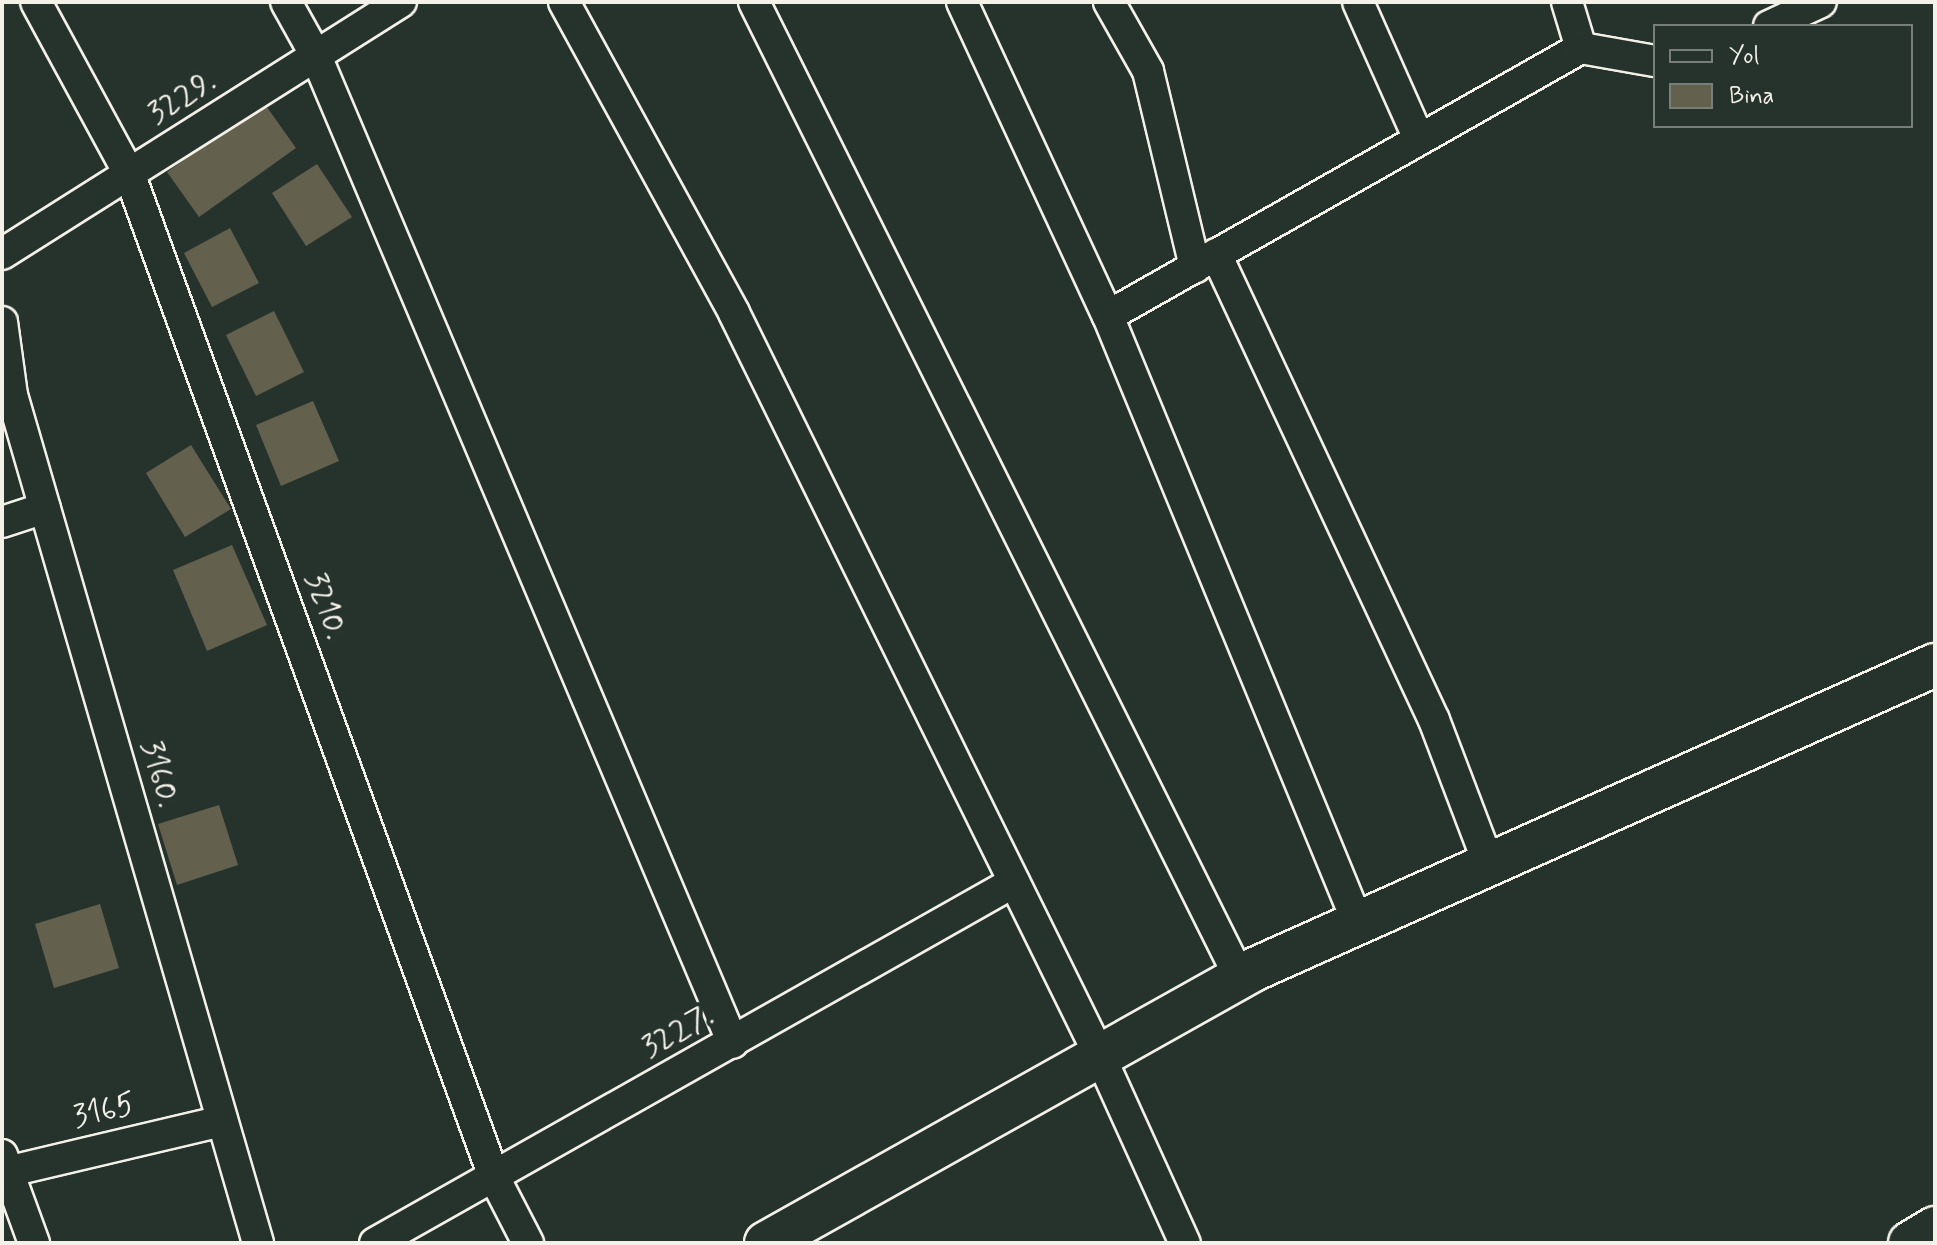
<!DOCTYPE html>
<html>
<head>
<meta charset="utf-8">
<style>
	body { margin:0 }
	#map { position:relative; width:1937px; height:1245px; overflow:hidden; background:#26332d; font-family:Mynerve,sans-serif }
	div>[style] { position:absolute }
	.building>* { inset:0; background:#63614d }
	.roads { filter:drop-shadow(2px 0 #f4f1e8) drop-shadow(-2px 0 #f4f1e8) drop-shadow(0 2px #f4f1e8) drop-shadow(0 -2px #f4f1e8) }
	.street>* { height:30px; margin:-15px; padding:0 15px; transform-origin:15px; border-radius:15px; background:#26332d }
	.secondary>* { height:42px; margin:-21px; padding:0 21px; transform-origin:21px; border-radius:21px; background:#26332d }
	span { translate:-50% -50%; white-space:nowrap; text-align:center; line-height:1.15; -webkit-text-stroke:8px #26332d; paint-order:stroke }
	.street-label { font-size:32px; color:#f4f1e8 }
	.frame { position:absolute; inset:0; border:4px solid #f4f1e8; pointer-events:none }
	.legend { position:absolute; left:1653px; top:24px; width:260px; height:104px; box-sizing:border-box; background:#26332d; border:2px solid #787f78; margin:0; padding:10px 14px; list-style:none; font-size:24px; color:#f4f1e8 }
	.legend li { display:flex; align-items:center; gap:16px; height:40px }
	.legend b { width:40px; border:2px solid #787f78 }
</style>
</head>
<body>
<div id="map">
	<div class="building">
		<div style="clip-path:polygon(264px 103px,296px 148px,199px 217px,167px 172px)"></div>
		<div style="clip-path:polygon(317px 164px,352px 217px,306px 246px,272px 193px)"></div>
		<div style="clip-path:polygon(230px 228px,259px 283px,212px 307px,184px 253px)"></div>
		<div style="clip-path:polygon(274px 311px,304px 372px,256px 396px,226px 335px)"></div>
		<div style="clip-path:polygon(313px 401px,339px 461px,281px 486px,256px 425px)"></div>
		<div style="clip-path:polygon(191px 445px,231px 509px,185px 537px,146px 473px)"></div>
		<div style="clip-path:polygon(232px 545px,267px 625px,207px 651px,173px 570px)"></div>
		<div style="clip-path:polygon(219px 805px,238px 865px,177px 885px,158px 824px)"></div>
		<div style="clip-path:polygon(100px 904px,119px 968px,54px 988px,35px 924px)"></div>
	</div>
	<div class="roads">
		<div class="street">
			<div style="left:36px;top:2px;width:195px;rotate:61.5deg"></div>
			<div style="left:129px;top:173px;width:1068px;rotate:70.02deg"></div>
			<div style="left:494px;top:1177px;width:74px;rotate:62.7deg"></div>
			<div style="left:286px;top:2px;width:62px;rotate:60.9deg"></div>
			<div style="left:316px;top:56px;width:1071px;rotate:67.1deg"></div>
			<div style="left:564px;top:2px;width:354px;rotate:61.3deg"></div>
			<div style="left:734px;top:313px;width:828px;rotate:63.78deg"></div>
			<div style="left:1100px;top:1056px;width:205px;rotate:65.6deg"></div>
			<div style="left:754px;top:2px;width:1090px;rotate:63.53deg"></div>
			<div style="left:962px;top:2px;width:346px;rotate:65.1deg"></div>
			<div style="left:1108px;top:316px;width:656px;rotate:67.62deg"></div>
			<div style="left:1109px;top:2px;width:79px;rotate:60.5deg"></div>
			<div style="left:1148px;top:71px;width:202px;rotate:76.5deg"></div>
			<div style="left:1358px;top:2px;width:150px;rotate:66deg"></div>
			<div style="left:1567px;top:2px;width:48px;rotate:73.1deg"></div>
			<div style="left:1769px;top:26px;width:57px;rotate:-24.8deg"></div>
			<div style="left:2px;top:254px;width:472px;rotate:-32.3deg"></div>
			<div style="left:1216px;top:254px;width:514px;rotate:64.93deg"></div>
			<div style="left:1434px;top:720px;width:155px;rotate:69.2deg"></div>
			<div style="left:1108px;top:316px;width:544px;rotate:-29.54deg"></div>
			<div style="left:1581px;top:48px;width:75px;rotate:10deg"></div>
			<div style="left:2px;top:322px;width:74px;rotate:82.2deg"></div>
			<div style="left:12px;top:395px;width:883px;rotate:73.82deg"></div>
			<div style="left:2px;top:522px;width:45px;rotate:-18deg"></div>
			<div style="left:2px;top:1155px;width:94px;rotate:70deg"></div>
			<div style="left:2px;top:1173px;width:226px;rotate:-13.3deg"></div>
			<div style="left:375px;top:1243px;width:734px;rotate:-29.46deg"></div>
		</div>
		<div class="secondary">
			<div style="left:766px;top:1243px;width:561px;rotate:-29.26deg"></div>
			<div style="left:1255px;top:969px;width:745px;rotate:-24.09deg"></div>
			<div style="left:1910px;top:1243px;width:29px;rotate:-31deg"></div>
		</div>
	</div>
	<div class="street-label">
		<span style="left:182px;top:98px;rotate:-32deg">3229.</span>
		<span style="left:325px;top:606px;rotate:70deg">3210.</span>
		<span style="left:159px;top:774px;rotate:74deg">3160.</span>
		<span style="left:678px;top:1032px;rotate:-29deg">3227.</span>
		<span style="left:104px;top:1111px;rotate:-13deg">3165</span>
	</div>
	<div class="frame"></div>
	<ul class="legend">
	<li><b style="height:10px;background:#26332d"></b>Yol</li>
	<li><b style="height:22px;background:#63614d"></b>Bina</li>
	</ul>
</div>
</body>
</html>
